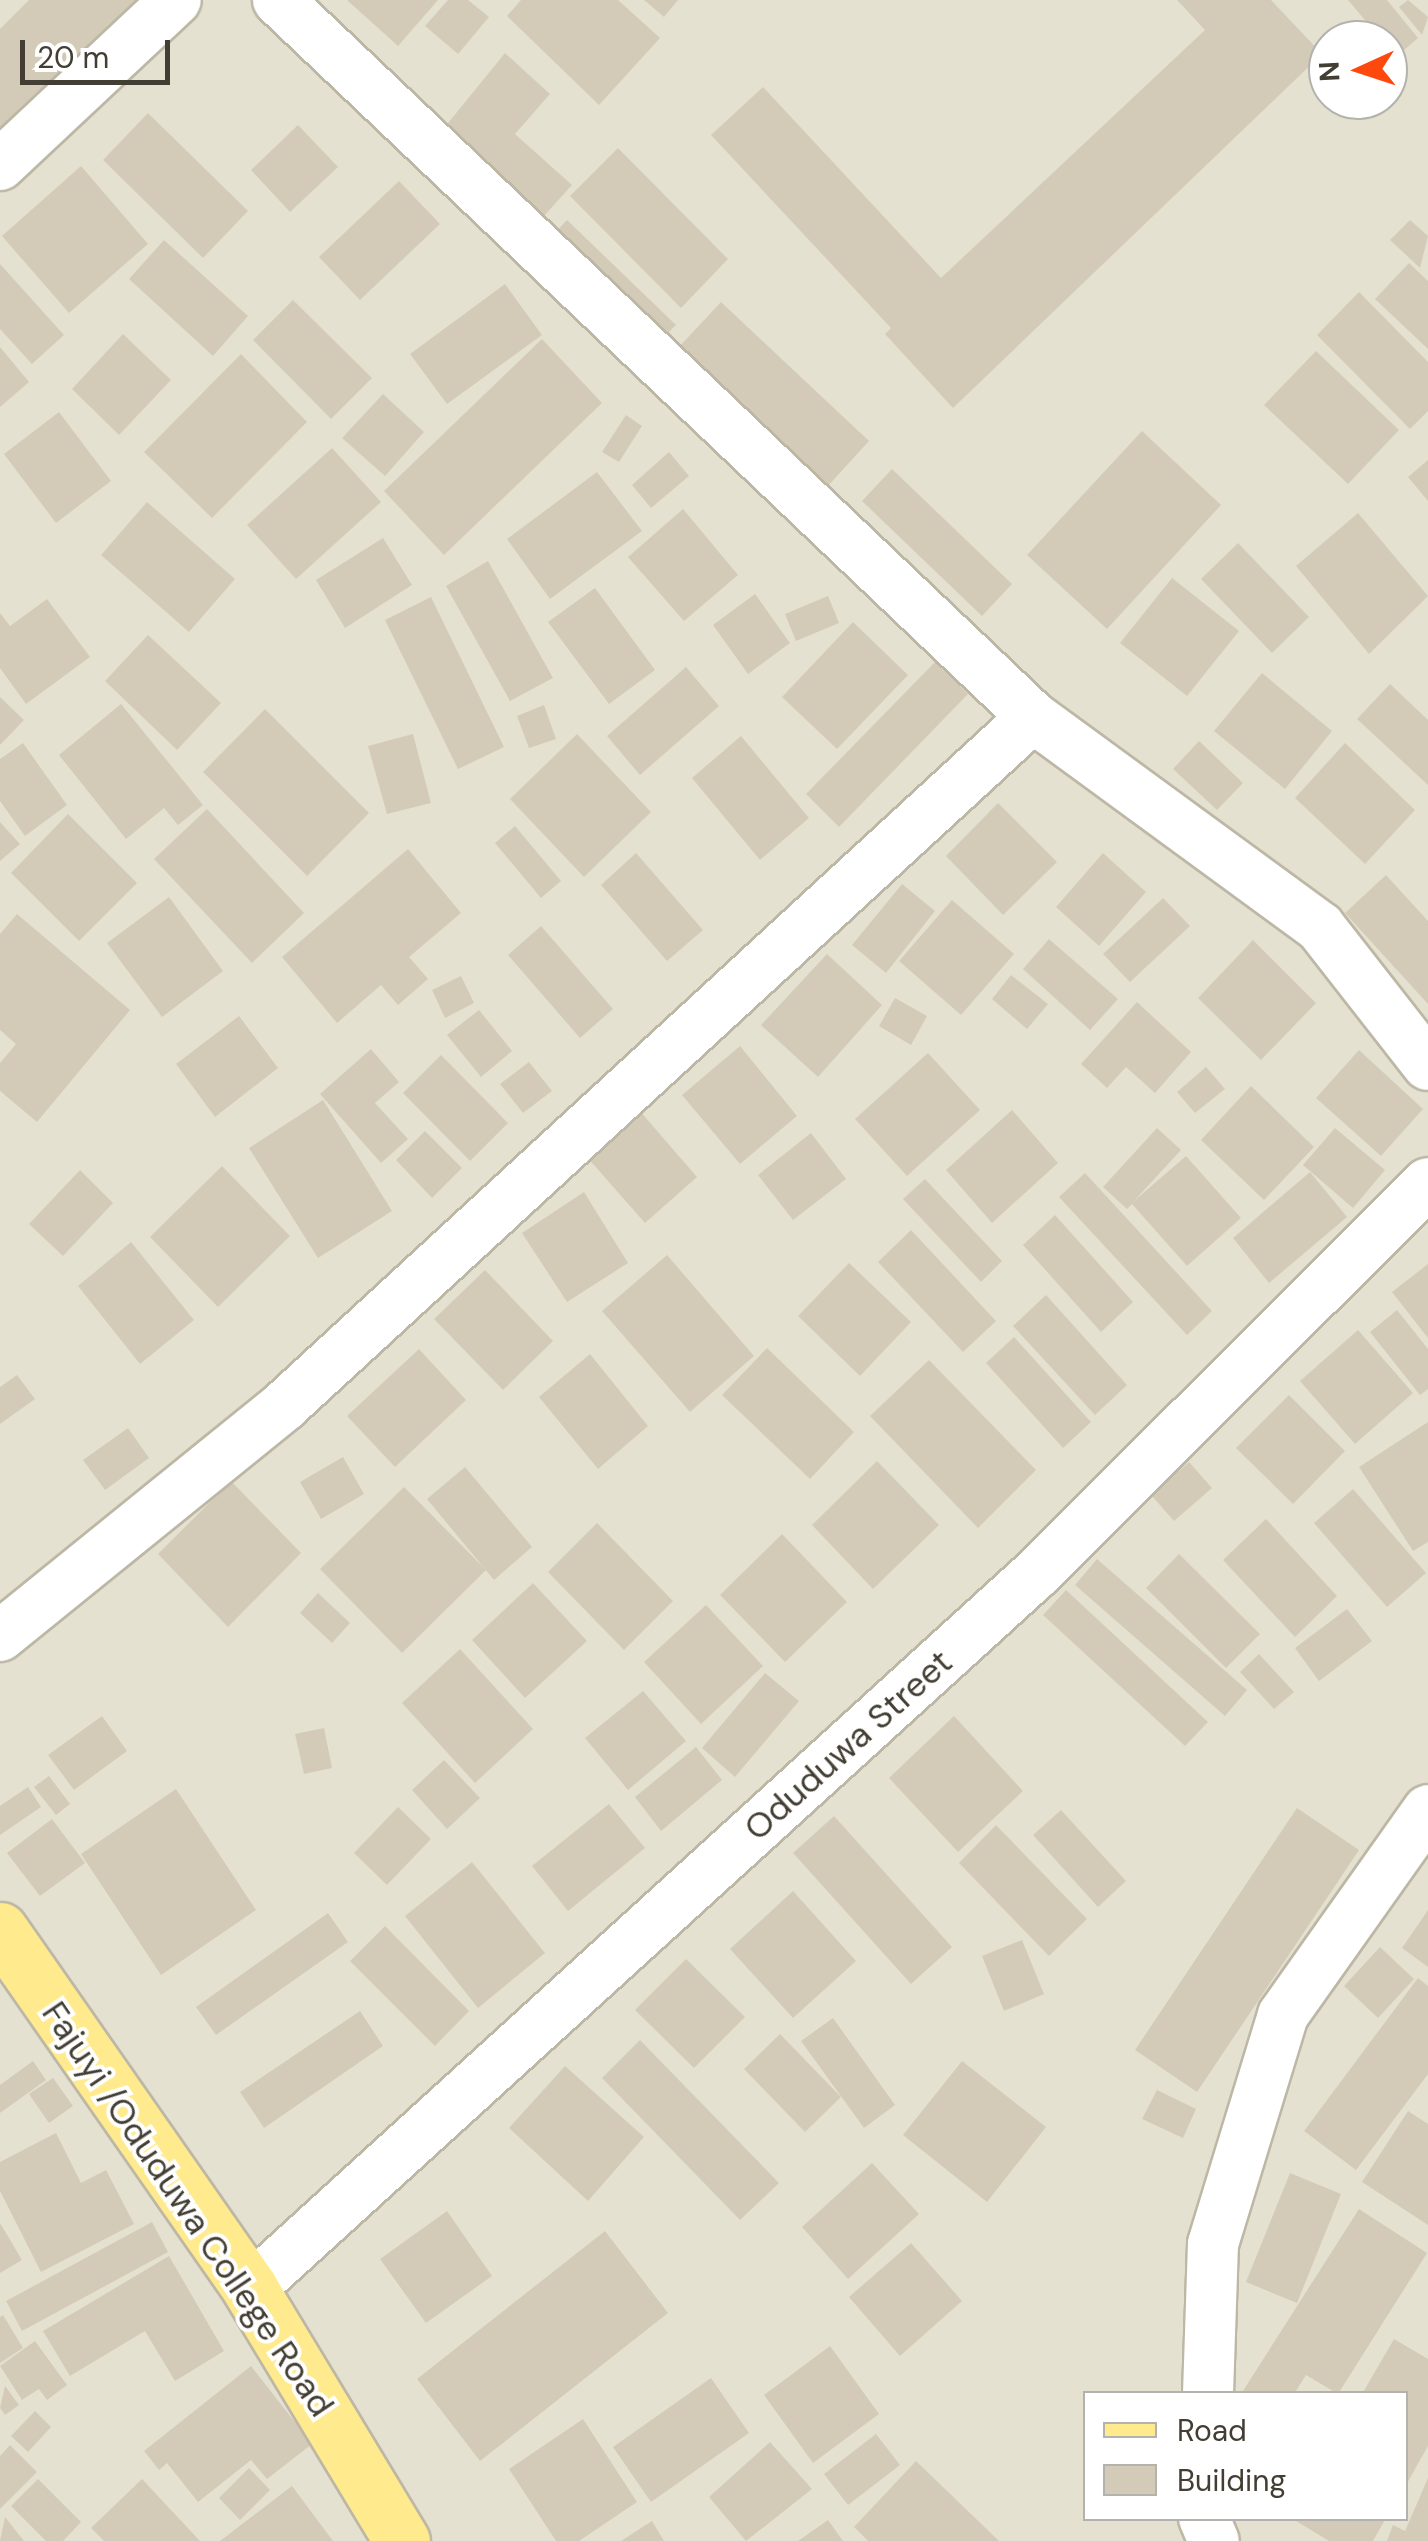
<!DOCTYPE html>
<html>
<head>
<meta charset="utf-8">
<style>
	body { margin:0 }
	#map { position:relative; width:1428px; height:2541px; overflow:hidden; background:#f1eee2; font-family:"DM Sans",sans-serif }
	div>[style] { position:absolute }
	.residential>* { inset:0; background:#e5e1d0 }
	.building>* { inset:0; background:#d3cbb7 }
	.roads { filter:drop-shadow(2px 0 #bdb7a5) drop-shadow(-2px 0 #bdb7a5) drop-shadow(0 2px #bdb7a5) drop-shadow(0 -2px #bdb7a5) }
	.minor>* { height:50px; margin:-25px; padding:0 25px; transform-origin:25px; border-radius:25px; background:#fff }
	.primary>* { height:55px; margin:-27.5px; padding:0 27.5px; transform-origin:27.5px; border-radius:27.5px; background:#ffea8d }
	span { translate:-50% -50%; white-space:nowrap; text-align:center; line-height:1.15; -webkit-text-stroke:8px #fff; paint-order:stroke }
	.street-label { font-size:35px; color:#433e33 }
	.legend { position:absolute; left:1083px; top:2391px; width:325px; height:130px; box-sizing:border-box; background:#fff; border:2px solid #b4b2ad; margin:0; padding:12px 18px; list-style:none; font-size:30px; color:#433e33 }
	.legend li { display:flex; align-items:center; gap:20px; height:50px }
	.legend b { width:50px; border:2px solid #b4b2ad }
	.north { position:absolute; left:1308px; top:20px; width:100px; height:100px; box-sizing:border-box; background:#fff; border:2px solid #b4b2ad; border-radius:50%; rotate:267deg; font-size:28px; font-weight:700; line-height:40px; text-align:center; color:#433e33 }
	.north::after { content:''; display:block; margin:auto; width:35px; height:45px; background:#fd490e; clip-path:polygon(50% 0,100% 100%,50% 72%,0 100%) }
	.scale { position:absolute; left:20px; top:40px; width:150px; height:45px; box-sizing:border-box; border:5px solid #433e33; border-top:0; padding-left:12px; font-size:30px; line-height:35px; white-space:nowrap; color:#433e33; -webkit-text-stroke:8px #fff; paint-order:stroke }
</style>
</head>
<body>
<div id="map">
	<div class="residential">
		<div style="clip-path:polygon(evenodd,0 0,1428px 0,1428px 2541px,0 2541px,0 0,1328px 40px,1388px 40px,1388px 100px,1328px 100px,1328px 40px,0 0,1086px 2394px,1406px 2394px,1406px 2518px,1086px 2518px,1086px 2394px)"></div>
	</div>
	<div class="building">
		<div style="clip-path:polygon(29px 0,144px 0,0 140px,0 29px)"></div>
		<div style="clip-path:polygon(347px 0,438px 0,398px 46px)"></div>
		<div style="clip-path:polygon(448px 0,468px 0,489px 17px,458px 54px,425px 26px)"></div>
		<div style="clip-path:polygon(521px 0,618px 0,660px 38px,599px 105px,507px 16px)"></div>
		<div style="clip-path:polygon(644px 0,678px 0,664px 17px)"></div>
		<div style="clip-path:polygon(1177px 0,1271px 0,1322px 54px,953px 408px,885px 334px,891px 328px,711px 135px,763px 87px,941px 278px,1205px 30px)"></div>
		<div style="clip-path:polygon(1348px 0,1387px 0,1418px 38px,1396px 57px)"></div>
		<div style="clip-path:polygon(1408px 0,1428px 17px,1422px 35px,1399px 7px)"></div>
		<div style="clip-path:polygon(505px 53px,550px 94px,515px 134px,572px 185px,533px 228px,435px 139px)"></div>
		<div style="clip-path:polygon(148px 113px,248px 211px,203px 258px,103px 160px)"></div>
		<div style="clip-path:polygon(298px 125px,338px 167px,290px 212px,251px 170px)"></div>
		<div style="clip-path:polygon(618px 148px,728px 259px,681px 308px,570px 196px)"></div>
		<div style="clip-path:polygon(81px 166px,148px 244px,69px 313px,2px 236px)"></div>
		<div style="clip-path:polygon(399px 181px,440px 224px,360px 300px,319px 257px)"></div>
		<div style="clip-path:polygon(567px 220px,676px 325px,659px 342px,551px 237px)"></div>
		<div style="clip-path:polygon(1410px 220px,1428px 236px,1420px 268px,1390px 240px)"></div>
		<div style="clip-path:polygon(164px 240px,248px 316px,213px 356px,129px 279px)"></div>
		<div style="clip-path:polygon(1409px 263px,1428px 281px,1428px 349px,1375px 299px)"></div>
		<div style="clip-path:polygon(0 264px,64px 335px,32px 364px,0 329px)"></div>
		<div style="clip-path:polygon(505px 284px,542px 335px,447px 404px,410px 354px)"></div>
		<div style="clip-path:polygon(1359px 292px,1428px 362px,1428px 411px,1410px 429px,1317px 335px)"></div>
		<div style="clip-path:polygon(293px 300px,372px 378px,331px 419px,253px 340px)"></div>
		<div style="clip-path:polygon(721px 302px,869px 441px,827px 487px,678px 348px)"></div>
		<div style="clip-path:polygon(123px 334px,171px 380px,119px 435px,72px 389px)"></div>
		<div style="clip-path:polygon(542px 339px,602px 403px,444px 555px,384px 491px)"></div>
		<div style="clip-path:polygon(0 347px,29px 382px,0 407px)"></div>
		<div style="clip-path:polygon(1316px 351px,1399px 430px,1348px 484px,1264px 405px)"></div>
		<div style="clip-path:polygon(241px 354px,307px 422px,212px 518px,144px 452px)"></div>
		<div style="clip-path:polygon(383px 394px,424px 432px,385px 476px,342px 438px)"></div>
		<div style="clip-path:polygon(59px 412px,111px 481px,56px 523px,4px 454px)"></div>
		<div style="clip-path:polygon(626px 415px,642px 426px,619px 462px,602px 452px)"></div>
		<div style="clip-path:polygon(1142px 431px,1221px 505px,1107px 629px,1027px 555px)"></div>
		<div style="clip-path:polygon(332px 448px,381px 502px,296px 579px,247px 525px)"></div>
		<div style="clip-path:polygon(669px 452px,689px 476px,651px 508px,632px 485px)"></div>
		<div style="clip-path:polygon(1428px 460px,1428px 501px,1408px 477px)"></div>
		<div style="clip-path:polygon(892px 469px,1012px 584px,982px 616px,862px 501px)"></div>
		<div style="clip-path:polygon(597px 472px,642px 531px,550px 599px,507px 539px)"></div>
		<div style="clip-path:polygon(147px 502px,235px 579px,189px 632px,101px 555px)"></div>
		<div style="clip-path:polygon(683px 509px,738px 575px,684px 621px,628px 557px)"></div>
		<div style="clip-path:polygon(1358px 513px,1428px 596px,1369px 654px,1296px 566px)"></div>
		<div style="clip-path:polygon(383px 538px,412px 585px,345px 628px,316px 580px)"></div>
		<div style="clip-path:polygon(1238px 543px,1309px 617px,1272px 653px,1201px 579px)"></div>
		<div style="clip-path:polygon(488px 561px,553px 678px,510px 701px,446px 586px)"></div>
		<div style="clip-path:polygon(1172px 578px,1239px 631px,1187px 696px,1120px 643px)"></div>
		<div style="clip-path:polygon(595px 588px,655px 670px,609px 704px,548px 622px)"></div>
		<div style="clip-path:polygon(755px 594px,790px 643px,748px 674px,713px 625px)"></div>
		<div style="clip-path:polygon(828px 596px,839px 623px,796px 641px,785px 614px)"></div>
		<div style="clip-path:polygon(431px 597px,504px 747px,458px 769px,385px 620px)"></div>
		<div style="clip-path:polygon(47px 599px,90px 657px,26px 704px,0 668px,0 613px,10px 626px)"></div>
		<div style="clip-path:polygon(853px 622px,908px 675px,837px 749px,782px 697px)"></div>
		<div style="clip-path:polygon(148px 635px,221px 703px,177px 750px,105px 681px)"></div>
		<div style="clip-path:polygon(935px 662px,968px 694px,839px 827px,806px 794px)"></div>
		<div style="clip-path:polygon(686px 667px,719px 706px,640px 775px,607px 736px)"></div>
		<div style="clip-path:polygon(1262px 673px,1332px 731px,1285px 789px,1214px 731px)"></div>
		<div style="clip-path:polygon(1390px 684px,1428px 720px,1428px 785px,1357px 719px)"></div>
		<div style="clip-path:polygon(0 697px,24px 720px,0 745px)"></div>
		<div style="clip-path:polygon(121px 704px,203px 805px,178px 825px,164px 808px,126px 839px,59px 755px)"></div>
		<div style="clip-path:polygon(544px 705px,556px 739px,529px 748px,517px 716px)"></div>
		<div style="clip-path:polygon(265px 709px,369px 813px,307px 876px,203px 772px)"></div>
		<div style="clip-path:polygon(413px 734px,431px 803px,387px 814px,368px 746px)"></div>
		<div style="clip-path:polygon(577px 734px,651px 812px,584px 877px,510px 799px)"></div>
		<div style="clip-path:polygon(741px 736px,809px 818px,760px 860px,692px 778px)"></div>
		<div style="clip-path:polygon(1199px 741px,1243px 783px,1217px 810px,1173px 769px)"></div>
		<div style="clip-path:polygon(23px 743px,67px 805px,25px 836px,0 801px,0 759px)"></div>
		<div style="clip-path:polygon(1345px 743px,1415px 810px,1365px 864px,1295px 798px)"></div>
		<div style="clip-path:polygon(998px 803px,1057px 862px,1003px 915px,946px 856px)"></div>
		<div style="clip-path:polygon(207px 809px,304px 913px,252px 963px,154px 859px)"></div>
		<div style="clip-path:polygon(68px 814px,137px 883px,79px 941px,11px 873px)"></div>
		<div style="clip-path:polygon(0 822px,20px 844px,0 861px)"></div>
		<div style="clip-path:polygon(515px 826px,561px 881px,541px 898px,495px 843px)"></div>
		<div style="clip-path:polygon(408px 849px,461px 913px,409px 957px,428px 979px,398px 1005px,381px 985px,337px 1023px,282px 957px)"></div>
		<div style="clip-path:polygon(636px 853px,703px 930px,667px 961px,601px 885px)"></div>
		<div style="clip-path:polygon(1103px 853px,1146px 892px,1099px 946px,1056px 907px)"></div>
		<div style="clip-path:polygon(1386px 875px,1428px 921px,1428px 1004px,1345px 913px)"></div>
		<div style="clip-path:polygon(902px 884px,935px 911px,886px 973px,852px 945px)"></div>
		<div style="clip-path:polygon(169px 897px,223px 971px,162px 1017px,107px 943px)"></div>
		<div style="clip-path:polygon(1163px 898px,1190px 926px,1130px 982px,1103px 954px)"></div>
		<div style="clip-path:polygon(952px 900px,1014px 954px,961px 1015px,899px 961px)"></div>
		<div style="clip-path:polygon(17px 914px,130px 1010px,37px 1122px,0 1091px,0 1063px,16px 1044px,0 1030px,0 934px)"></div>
		<div style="clip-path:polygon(541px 926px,613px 1009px,580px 1038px,508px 955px)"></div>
		<div style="clip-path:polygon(1049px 939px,1118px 999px,1090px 1030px,1023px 969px)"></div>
		<div style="clip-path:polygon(1253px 940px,1316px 1003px,1261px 1060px,1198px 998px)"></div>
		<div style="clip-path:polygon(827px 954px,882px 1005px,818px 1077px,761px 1025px)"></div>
		<div style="clip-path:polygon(1011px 975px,1048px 1004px,1027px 1029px,992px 999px)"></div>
		<div style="clip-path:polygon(461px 976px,474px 1003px,445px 1018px,432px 990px)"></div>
		<div style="clip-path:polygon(895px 998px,927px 1016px,911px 1045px,879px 1026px)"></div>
		<div style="clip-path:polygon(1137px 1002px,1191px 1052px,1155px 1093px,1126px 1067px,1107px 1088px,1081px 1064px)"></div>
		<div style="clip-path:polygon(479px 1010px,512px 1051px,481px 1077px,447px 1035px)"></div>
		<div style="clip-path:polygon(239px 1016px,278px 1068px,215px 1117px,176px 1064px)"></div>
		<div style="clip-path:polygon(740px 1046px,797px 1116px,740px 1164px,682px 1095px)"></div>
		<div style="clip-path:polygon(371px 1049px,399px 1082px,375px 1103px,408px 1139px,381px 1163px,320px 1094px)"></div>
		<div style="clip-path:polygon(1359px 1050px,1423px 1109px,1381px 1156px,1316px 1098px)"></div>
		<div style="clip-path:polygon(928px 1053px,980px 1110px,907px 1176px,855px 1119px)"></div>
		<div style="clip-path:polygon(441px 1055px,508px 1123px,470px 1161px,403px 1093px)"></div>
		<div style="clip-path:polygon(529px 1062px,552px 1091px,523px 1113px,500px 1084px)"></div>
		<div style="clip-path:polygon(1206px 1067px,1225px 1089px,1195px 1113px,1177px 1092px)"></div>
		<div style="clip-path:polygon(1251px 1086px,1314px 1147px,1264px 1200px,1201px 1140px)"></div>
		<div style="clip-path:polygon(323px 1100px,392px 1211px,318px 1258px,249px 1148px)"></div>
		<div style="clip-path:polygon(639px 1110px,697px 1177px,645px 1223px,586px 1156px)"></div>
		<div style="clip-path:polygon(1012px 1110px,1058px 1163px,992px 1223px,946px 1170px)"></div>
		<div style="clip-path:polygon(1157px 1128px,1181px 1150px,1134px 1201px,1186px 1156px,1241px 1218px,1187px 1266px,1132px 1204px,1127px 1209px,1103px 1187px)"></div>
		<div style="clip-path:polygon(1335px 1128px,1385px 1170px,1353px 1208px,1303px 1165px)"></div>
		<div style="clip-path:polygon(425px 1131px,462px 1168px,432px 1198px,396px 1160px)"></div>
		<div style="clip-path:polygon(811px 1133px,846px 1179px,793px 1220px,758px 1175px)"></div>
		<div style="clip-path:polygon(222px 1166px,290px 1236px,218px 1307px,150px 1237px)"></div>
		<div style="clip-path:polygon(80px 1170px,113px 1203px,63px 1256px,29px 1224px)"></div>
		<div style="clip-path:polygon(1310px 1172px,1347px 1217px,1269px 1283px,1233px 1238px)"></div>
		<div style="clip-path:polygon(1085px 1173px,1212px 1311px,1187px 1335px,1059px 1197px)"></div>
		<div style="clip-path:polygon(925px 1179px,1002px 1261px,981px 1282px,903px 1199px)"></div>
		<div style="clip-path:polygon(584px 1192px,628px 1263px,567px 1302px,522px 1233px)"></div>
		<div style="clip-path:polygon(1055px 1215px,1133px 1302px,1101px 1332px,1023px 1245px)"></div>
		<div style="clip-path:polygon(911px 1230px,996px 1321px,963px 1352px,878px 1262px)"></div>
		<div style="clip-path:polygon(131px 1242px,194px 1320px,140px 1364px,78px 1286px)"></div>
		<div style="clip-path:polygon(667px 1255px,754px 1356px,690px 1412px,602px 1311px)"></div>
		<div style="clip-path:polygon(849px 1263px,911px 1322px,860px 1376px,798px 1316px)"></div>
		<div style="clip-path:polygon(1428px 1264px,1428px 1338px,1392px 1292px)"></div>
		<div style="clip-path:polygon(485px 1270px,553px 1341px,503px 1390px,434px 1319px)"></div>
		<div style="clip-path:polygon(1046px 1295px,1127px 1385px,1095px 1415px,1013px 1326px)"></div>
		<div style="clip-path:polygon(1397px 1310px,1428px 1349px,1428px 1389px,1420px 1395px,1370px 1332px)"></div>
		<div style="clip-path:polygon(1358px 1330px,1413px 1393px,1355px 1444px,1300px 1381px)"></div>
		<div style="clip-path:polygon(1014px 1337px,1091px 1422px,1063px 1448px,986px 1363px)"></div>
		<div style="clip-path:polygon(767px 1348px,854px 1432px,810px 1479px,722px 1395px)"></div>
		<div style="clip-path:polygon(419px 1349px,466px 1400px,395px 1467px,347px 1416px)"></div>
		<div style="clip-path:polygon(590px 1354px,648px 1426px,598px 1469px,539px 1397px)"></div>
		<div style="clip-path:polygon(929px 1360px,1036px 1470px,978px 1528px,870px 1416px)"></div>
		<div style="clip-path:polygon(17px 1375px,35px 1399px,0 1424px,0 1387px)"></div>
		<div style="clip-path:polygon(1289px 1395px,1345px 1451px,1293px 1504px,1236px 1448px)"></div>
		<div style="clip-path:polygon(1428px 1422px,1428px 1542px,1413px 1551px,1359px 1467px)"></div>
		<div style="clip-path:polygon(128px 1428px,149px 1458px,105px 1490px,83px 1460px)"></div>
		<div style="clip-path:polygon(343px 1457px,364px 1494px,321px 1519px,300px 1482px)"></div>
		<div style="clip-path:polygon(877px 1461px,939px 1525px,873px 1589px,812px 1525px)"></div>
		<div style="clip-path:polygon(1189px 1462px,1212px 1488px,1174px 1521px,1151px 1495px)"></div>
		<div style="clip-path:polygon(465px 1467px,532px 1547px,494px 1580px,427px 1499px)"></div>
		<div style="clip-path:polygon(231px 1481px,301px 1553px,228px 1627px,158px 1554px)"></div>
		<div style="clip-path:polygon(404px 1487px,486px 1570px,402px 1653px,320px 1569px)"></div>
		<div style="clip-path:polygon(1353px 1489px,1426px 1573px,1387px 1607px,1314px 1523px)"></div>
		<div style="clip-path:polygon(1266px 1519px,1337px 1596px,1295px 1637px,1223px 1560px)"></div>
		<div style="clip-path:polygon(597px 1523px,673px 1601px,624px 1650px,548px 1572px)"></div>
		<div style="clip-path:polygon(782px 1534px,847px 1602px,785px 1662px,720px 1595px)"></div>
		<div style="clip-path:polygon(1179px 1554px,1260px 1634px,1226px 1668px,1146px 1588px)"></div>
		<div style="clip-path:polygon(1097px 1559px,1247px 1690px,1225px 1716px,1075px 1585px)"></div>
		<div style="clip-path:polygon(533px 1583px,587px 1641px,525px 1698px,472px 1640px)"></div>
		<div style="clip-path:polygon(1066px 1590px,1208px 1722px,1185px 1746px,1043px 1615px)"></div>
		<div style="clip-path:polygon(318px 1593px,350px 1623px,332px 1643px,300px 1613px)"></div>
		<div style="clip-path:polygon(706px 1605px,763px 1666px,701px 1724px,644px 1662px)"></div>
		<div style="clip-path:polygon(1347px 1609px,1372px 1641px,1319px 1681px,1295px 1648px)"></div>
		<div style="clip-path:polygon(460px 1649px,533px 1729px,475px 1783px,402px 1703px)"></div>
		<div style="clip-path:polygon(1259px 1654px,1294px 1692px,1274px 1709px,1240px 1672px)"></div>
		<div style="clip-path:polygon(765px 1673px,799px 1701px,735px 1777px,702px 1748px)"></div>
		<div style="clip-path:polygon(643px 1691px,686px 1741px,628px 1790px,585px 1738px)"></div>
		<div style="clip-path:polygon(102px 1716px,127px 1751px,74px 1790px,48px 1755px)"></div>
		<div style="clip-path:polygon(954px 1716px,1023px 1791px,958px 1852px,889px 1778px)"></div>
		<div style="clip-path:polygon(324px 1728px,332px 1768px,304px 1774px,295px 1734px)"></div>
		<div style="clip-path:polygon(696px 1747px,722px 1780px,661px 1831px,635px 1797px)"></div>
		<div style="clip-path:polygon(444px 1760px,480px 1798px,447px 1829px,412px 1790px)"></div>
		<div style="clip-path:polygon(49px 1776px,70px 1804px,56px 1815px,34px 1787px)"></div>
		<div style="clip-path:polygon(28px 1787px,41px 1807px,0 1835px,0 1806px)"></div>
		<div style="clip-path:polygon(176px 1789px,256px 1910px,161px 1975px,81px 1854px)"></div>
		<div style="clip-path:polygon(609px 1804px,645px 1848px,568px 1911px,532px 1866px)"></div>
		<div style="clip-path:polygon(398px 1807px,431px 1839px,387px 1885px,354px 1853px)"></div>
		<div style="clip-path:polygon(1297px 1808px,1359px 1850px,1197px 2092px,1135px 2050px)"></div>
		<div style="clip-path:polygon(1061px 1810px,1126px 1881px,1098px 1907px,1033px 1835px)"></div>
		<div style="clip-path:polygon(834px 1816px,952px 1947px,911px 1984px,793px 1853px)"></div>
		<div style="clip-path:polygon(52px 1819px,85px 1863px,40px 1896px,7px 1853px)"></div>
		<div style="clip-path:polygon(996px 1825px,1087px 1919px,1049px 1956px,959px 1863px)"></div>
		<div style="clip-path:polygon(472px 1862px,545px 1953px,478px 2008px,405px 1916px)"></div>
		<div style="clip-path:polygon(793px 1891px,856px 1961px,793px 2018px,730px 1949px)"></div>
		<div style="clip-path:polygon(1428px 1910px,1428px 1967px,1402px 1948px)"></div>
		<div style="clip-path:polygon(328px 1913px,348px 1942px,216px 2035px,196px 2007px)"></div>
		<div style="clip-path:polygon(385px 1926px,469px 2011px,435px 2046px,350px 1961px)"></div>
		<div style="clip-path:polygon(1022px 1940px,1044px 1994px,1004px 2011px,982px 1956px)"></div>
		<div style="clip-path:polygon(1380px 1947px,1414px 1979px,1378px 2018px,1344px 1986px)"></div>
		<div style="clip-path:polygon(686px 1959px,745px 2017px,694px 2068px,635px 2010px)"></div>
		<div style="clip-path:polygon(1418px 1978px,1428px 1986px,1428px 2074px,1356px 2170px,1304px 2131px)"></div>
		<div style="clip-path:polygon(360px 2011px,383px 2046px,264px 2128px,240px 2092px)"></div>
		<div style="clip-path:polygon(833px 2018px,895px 2105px,864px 2128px,801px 2041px)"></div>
		<div style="clip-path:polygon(780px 2034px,841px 2097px,805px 2132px,744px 2069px)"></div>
		<div style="clip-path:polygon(640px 2040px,779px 2183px,740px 2220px,602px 2078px)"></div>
		<div style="clip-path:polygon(33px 2061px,46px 2080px,0 2113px,0 2085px)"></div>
		<div style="clip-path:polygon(962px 2061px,1046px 2127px,987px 2202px,903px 2135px)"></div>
		<div style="clip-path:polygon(565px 2066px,644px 2137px,588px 2201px,509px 2128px)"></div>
		<div style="clip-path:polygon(53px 2078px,73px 2106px,49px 2123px,29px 2094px)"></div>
		<div style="clip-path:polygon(1157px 2090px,1196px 2109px,1183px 2138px,1142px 2119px)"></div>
		<div style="clip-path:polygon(1408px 2111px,1428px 2124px,1428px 2225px,1362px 2182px)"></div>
		<div style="clip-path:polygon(56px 2133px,81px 2183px,106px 2170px,134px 2224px,41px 2272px,0 2191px,0 2162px)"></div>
		<div style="clip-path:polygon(872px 2163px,919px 2214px,848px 2279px,802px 2227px)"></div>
		<div style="clip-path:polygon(1290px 2173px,1341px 2194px,1297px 2303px,1246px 2282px)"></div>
		<div style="clip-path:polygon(1359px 2209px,1427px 2253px,1338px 2394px,1306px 2375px,1294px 2394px,1241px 2394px)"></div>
		<div style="clip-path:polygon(447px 2211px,492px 2276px,426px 2323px,380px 2259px)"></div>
		<div style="clip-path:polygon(152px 2222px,168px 2252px,22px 2331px,6px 2301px)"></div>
		<div style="clip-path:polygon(0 2223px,22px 2260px,0 2273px)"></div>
		<div style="clip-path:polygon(605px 2231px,668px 2313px,480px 2461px,417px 2379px)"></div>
		<div style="clip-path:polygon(911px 2243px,962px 2301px,900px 2356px,849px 2297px)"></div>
		<div style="clip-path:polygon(169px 2256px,224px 2351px,175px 2381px,145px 2331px,70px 2376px,43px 2331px)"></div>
		<div style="clip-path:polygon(3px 2315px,23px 2348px,0 2363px,0 2317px)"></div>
		<div style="clip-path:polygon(1394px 2339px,1428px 2359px,1428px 2446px,1406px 2485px,1406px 2394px,1362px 2394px)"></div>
		<div style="clip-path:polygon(35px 2341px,67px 2385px,47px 2400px,39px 2389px,22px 2400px,0 2366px)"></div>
		<div style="clip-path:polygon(830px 2346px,879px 2414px,813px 2463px,764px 2395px)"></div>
		<div style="clip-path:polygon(251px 2366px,312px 2444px,267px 2479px,251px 2460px,198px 2502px,167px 2463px,159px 2470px,144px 2451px)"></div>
		<div style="clip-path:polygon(711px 2378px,749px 2433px,651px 2502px,613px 2447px)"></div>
		<div style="clip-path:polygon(5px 2386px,19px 2405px,5px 2415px,0 2408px)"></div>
		<div style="clip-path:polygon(35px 2411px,51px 2427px,28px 2452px,11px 2436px)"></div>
		<div style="clip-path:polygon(583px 2419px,637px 2502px,579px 2541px,556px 2541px,509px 2469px)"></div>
		<div style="clip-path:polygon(876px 2434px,900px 2465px,848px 2505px,824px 2474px)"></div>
		<div style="clip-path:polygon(770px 2442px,812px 2489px,746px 2541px,709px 2497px)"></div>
		<div style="clip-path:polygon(10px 2445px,37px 2472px,0 2509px,0 2456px)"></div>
		<div style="clip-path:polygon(916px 2461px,999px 2541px,868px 2541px,854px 2527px)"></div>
		<div style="clip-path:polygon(249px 2468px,270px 2490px,240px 2520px,219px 2498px)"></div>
		<div style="clip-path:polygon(1428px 2478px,1428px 2541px,1387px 2541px,1393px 2525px,1405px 2531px)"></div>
		<div style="clip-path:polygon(38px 2479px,81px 2522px,63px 2541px,46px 2541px,11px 2506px)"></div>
		<div style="clip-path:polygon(142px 2479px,200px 2541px,104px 2541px,91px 2528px)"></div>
		<div style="clip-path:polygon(292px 2486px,333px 2541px,220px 2541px)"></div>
		<div style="clip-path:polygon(5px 2517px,24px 2541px,0 2541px)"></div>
		<div style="clip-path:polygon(1291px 2518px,1386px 2518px,1373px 2541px,1329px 2541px)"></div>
		<div style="clip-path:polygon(828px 2520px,843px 2541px,798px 2541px)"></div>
		<div style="clip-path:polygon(652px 2521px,664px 2541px,621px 2541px)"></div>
	</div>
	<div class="roads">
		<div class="minor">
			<div style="left:278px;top:0;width:1041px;rotate:43.52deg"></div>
			<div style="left:1033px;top:717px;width:356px;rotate:36.2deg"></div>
			<div style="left:1320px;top:927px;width:175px;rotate:52deg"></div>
			<div style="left:0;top:165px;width:241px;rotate:-43.2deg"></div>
			<div style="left:0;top:1636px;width:367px;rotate:-39deg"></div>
			<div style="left:285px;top:1405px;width:1016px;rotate:-42.61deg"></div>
			<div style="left:250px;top:2289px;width:1064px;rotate:-42.3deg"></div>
			<div style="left:1037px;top:1573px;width:552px;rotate:-44.93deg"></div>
			<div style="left:1208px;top:2394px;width:150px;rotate:-88.1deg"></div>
			<div style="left:1213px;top:2244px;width:239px;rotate:-73deg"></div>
			<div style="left:1283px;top:2015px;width:251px;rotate:-54.7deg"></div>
			<div style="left:1204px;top:2518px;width:25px;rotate:67deg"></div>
		</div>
		<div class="primary">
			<div style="left:0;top:1930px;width:437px;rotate:55.1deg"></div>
			<div style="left:250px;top:2289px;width:294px;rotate:58.9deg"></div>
		</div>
	</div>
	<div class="street-label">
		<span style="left:848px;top:1745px;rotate:-42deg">Oduduwa Street</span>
		<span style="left:188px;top:2209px;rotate:56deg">Fajuyi /Oduduwa College Road</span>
	</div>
	<ul class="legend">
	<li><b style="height:12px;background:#ffea8d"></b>Road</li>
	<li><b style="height:28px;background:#d3cbb7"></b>Building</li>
	</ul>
	<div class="north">N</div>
	<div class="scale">20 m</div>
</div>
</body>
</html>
